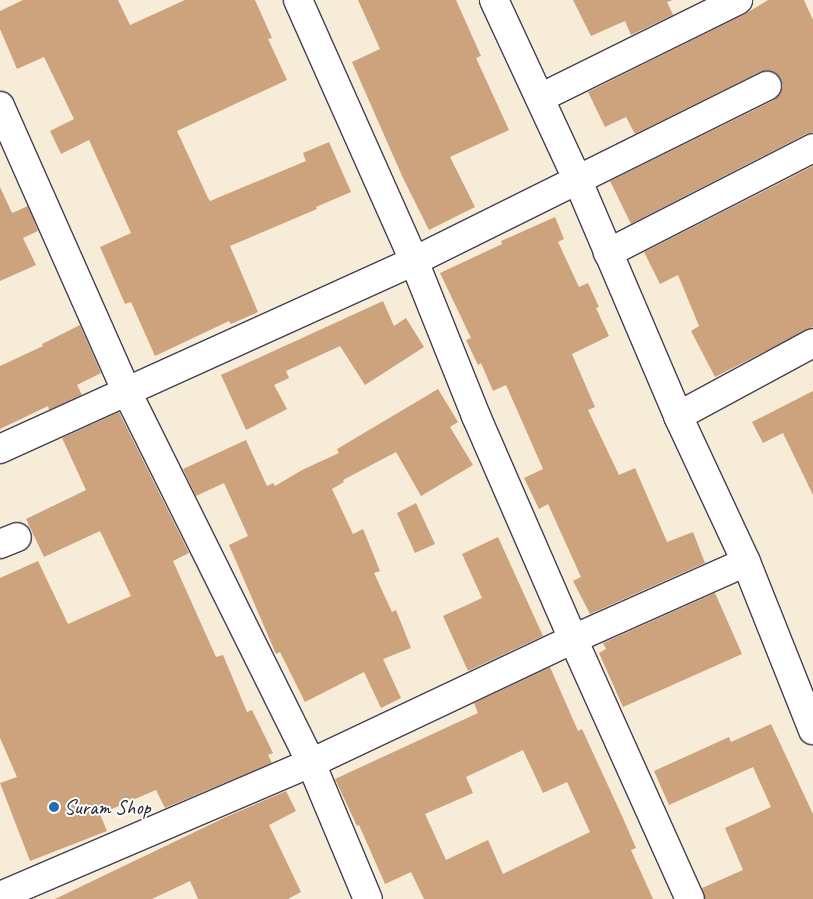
<!DOCTYPE html>
<html>
<head>
<meta charset="utf-8">
<style>
	body { margin:0 }
	#map { position:relative; width:813px; height:899px; overflow:hidden; background:#f6ecd8; font-family:Caveat,sans-serif }
	div>[style] { position:absolute }
	.building>* { inset:0; background:#cda37d }
	.roads { filter:drop-shadow(1px 0 #424053) drop-shadow(-1px 0 #424053) drop-shadow(0 1px #424053) drop-shadow(0 -1px #424053) }
	.minor>* { height:28px; margin:-14px; padding:0 14px; transform-origin:14px; border-radius:14px; background:#fff }
	.dots>* { width:14px; height:14px; translate:-50% -50%; box-sizing:border-box; border:2px solid #fdfcf7; border-radius:50% }
	span { translate:-50% -50%; white-space:nowrap; text-align:center; line-height:1.15; -webkit-text-stroke:4px #fdfcf7; paint-order:stroke }
	.poi-label { font-size:21px; color:#22223b }
	.left { translate:0 -50%; text-align:left }
</style>
</head>
<body>
<div id="map">
	<div class="building">
		<div style="clip-path:polygon(23px 0,118px 0,130px 25px,185px 0,255px 0,272px 38px,268px 39px,287px 80px,177px 131px,208px 198px,210px 201px,306px 161px,303px 153px,329px 142px,351px 192px,316px 207px,317px 209px,230px 246px,258px 312px,231px 324px,229px 321px,155px 356px,131px 302px,125px 304px,100px 247px,131px 233px,89px 140px,61px 154px,50px 131px,74px 119px,44px 57px,17px 69px,0 29px,0 11px)"></div>
		<div style="clip-path:polygon(358px 0,456px 0,481px 56px,476px 58px,509px 130px,450px 157px,475px 207px,429px 230px,403px 178px,352px 62px,380px 49px)"></div>
		<div style="clip-path:polygon(573px 0,673px 0,667px 2px,673px 15px,631px 35px,625px 21px,591px 36px)"></div>
		<div style="clip-path:polygon(768px 0,804px 0,813px 20px,813px 132px,806px 134px,631px 224px,610px 181px,774px 100px,780px 94px,783px 86px,781px 80px,775px 73px,768px 70px,760px 72px,635px 134px,626px 117px,605px 127px,588px 92px,745px 14px)"></div>
		<div style="clip-path:polygon(813px 166px,813px 327px,715px 377px,691px 331px,699px 326px,678px 275px,660px 284px,644px 252px)"></div>
		<div style="clip-path:polygon(0 187px,12px 213px,28px 206px,38px 231px,23px 238px,36px 265px,0 281px)"></div>
		<div style="clip-path:polygon(555px 217px,564px 239px,558px 242px,579px 287px,588px 283px,599px 307px,596px 308px,609px 336px,572px 354px,595px 407px,588px 410px,619px 475px,635px 468px,667px 542px,693px 532px,705px 563px,590px 614px,573px 581px,581px 577px,548px 504px,539px 509px,524px 478px,543px 469px,506px 385px,493px 391px,481px 363px,478px 365px,466px 340px,471px 338px,440px 273px,502px 244px,501px 241px)"></div>
		<div style="clip-path:polygon(383px 301px,394px 326px,406px 318px,424px 347px,365px 385px,340px 346px,286px 371px,289px 378px,274px 385px,287px 409px,246px 430px,221px 375px)"></div>
		<div style="clip-path:polygon(80px 325px,101px 373px,77px 385px,82px 395px,49px 410px,48px 406px,0 429px,0 366px,43px 346px,42px 344px)"></div>
		<div style="clip-path:polygon(438px 389px,458px 422px,450px 427px,473px 465px,421px 496px,396px 452px,343px 480px,344px 482px,332px 489px,353px 534px,363px 529px,380px 571px,374px 573px,392px 612px,396px 610px,411px 648px,383px 659px,401px 698px,381px 708px,364px 672px,305px 702px,280px 652px,276px 654px,229px 545px,248px 536px,224px 483px,196px 496px,183px 469px,246px 440px,267px 486px,273px 483px,275px 486px,302px 470px,339px 453px,337px 449px)"></div>
		<div style="clip-path:polygon(813px 391px,813px 495px,783px 433px,763px 443px,752px 422px)"></div>
		<div style="clip-path:polygon(119px 412px,189px 553px,173px 561px,216px 657px,223px 655px,247px 712px,252px 710px,273px 753px,268px 755px,272px 763px,165px 808px,156px 790px,100px 814px,107px 831px,30px 861px,0 783px,17px 777px,0 738px,0 578px,38px 561px,68px 624px,131px 596px,100px 531px,44px 557px,26px 519px,86px 490px,62px 438px)"></div>
		<div style="clip-path:polygon(416px 503px,435px 544px,415px 553px,397px 513px)"></div>
		<div style="clip-path:polygon(498px 537px,543px 636px,468px 671px,443px 616px,482px 598px,462px 554px)"></div>
		<div style="clip-path:polygon(715px 593px,742px 654px,623px 707px,599px 653px,606px 649px,603px 643px)"></div>
		<div style="clip-path:polygon(evenodd,550px 667px,578px 731px,582px 729px,622px 816px,636px 848px,631px 850px,653px 899px,424px 899px,411px 872px,385px 884px,359px 825px,357px 826px,335px 779px,478px 713px,474px 703px,550px 667px,523px 750px,543px 793px,567px 782px,590px 832px,503px 874px,488px 840px,446px 860px,425px 814px,473px 793px,466px 777px,523px 750px)"></div>
		<div style="clip-path:polygon(771px 724px,813px 814px,813px 899px,705px 899px,702px 888px,743px 870px,725px 828px,771px 807px,753px 767px,669px 805px,654px 771px,729px 737px,731px 742px)"></div>
		<div style="clip-path:polygon(286px 791px,296px 811px,269px 825px,301px 892px,288px 899px,198px 899px,190px 881px,152px 899px,55px 899px,226px 817px)"></div>
	</div>
	<div class="roads">
		<div class="minor">
			<div style="left:298px;top:0;width:286px;rotate:66deg"></div>
			<div style="left:414px;top:261px;width:167px;rotate:68.2deg"></div>
			<div style="left:476px;top:416px;width:243px;rotate:66.5deg"></div>
			<div style="left:573px;top:639px;width:285px;rotate:65.8deg"></div>
			<div style="left:494px;top:0;width:200px;rotate:65.1deg"></div>
			<div style="left:578px;top:181px;width:255px;rotate:66.9deg"></div>
			<div style="left:678px;top:416px;width:161px;rotate:65deg"></div>
			<div style="left:746px;top:562px;width:181px;rotate:68.3deg"></div>
			<div style="left:540px;top:98px;width:221px;rotate:-26.3deg"></div>
			<div style="left:0;top:106px;width:313px;rotate:66.1deg"></div>
			<div style="left:127px;top:392px;width:414px;rotate:63.6deg"></div>
			<div style="left:311px;top:763px;width:147px;rotate:67.3deg"></div>
			<div style="left:608px;top:253px;width:230px;rotate:-27.1deg"></div>
			<div style="left:678px;top:416px;width:153px;rotate:-28.4deg"></div>
			<div style="left:0;top:449px;width:455px;rotate:-24.4deg"></div>
			<div style="left:414px;top:261px;width:394px;rotate:-26.4deg"></div>
			<div style="left:0;top:544px;width:18px;rotate:-22deg"></div>
			<div style="left:0;top:896px;width:338px;rotate:-23.2deg"></div>
			<div style="left:311px;top:763px;width:290px;rotate:-25.3deg"></div>
			<div style="left:573px;top:639px;width:189px;rotate:-24deg"></div>
		</div>
	</div>
	<div class="dots">
		<div style="left:54px;top:807px;background:#1f6fb2"></div>
	</div>
	<div class="poi-label">
		<span class="left" style="left:64px;top:807px">Suram Shop</span>
	</div>
</div>
</body>
</html>
